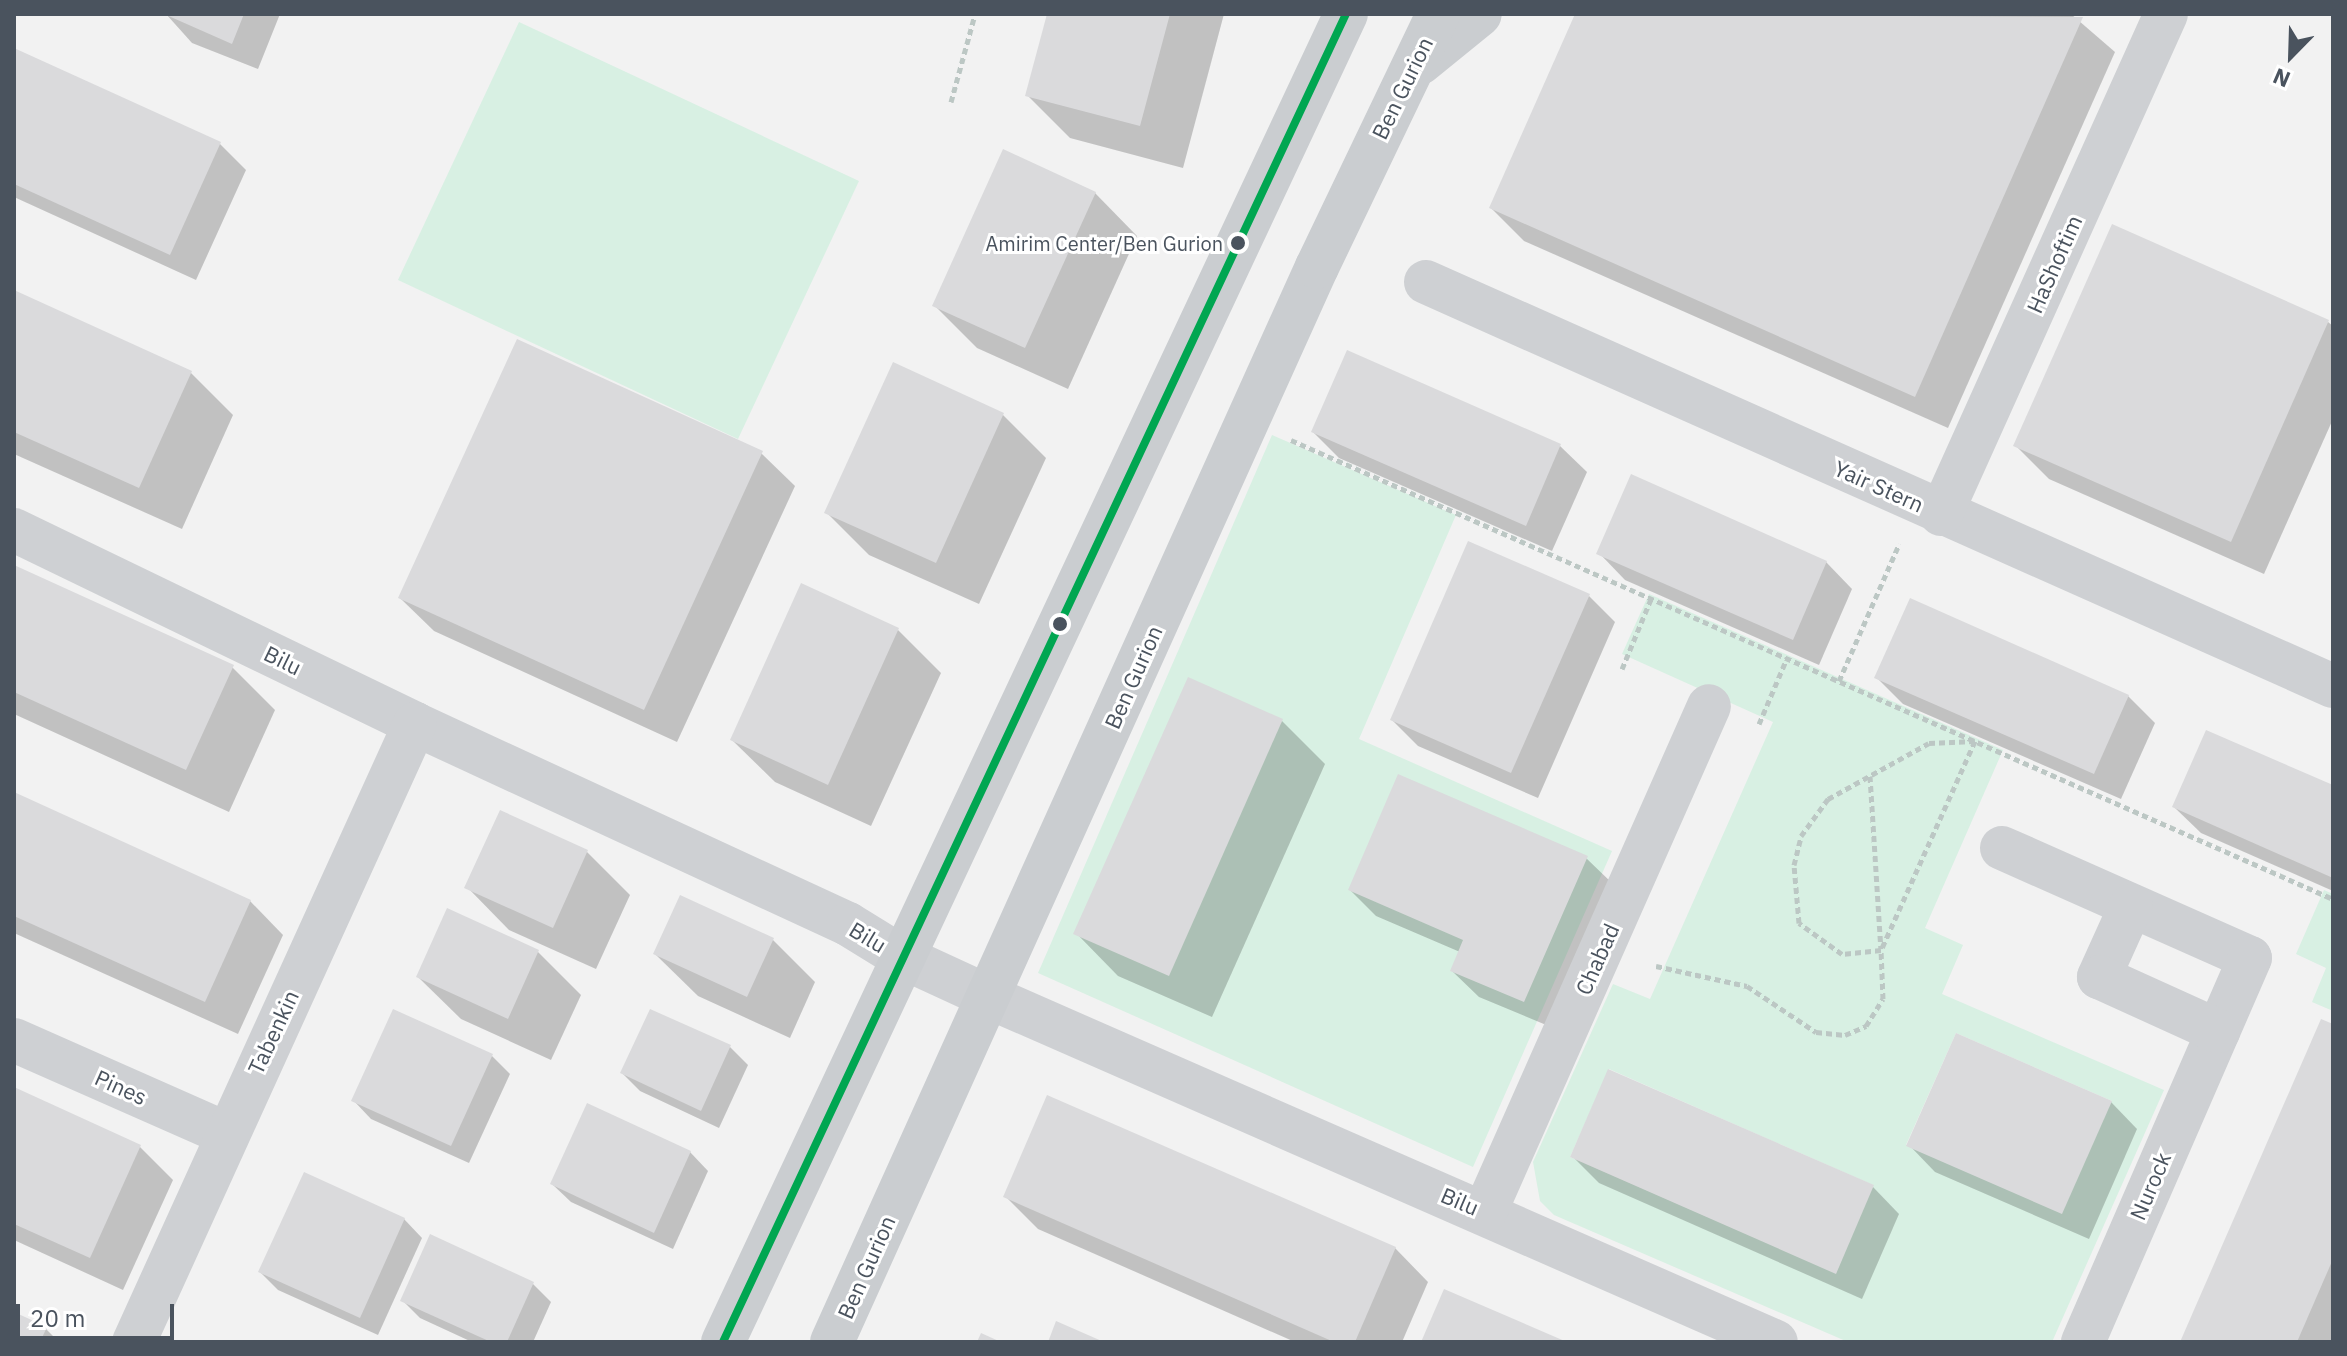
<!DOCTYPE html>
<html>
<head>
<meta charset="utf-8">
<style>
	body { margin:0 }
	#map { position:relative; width:2347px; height:1356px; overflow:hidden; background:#f2f2f2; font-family:"IBM Plex Sans",sans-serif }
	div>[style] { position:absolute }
	.green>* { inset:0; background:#d8f0e3 }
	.shadow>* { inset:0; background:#0003 }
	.building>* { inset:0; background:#dadadc }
	.path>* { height:5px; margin-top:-2.5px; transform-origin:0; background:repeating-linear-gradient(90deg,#bcc7c4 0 6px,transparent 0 10px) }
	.minor>* { height:44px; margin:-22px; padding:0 22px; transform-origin:22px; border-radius:22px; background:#ced0d3 }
	.primary>* { height:44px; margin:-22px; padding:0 22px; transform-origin:22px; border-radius:22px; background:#cacdd0 }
	.bus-1>* { height:8px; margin:-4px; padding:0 4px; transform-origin:4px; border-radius:4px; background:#00a651 }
	.dots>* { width:22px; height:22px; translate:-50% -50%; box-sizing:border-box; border:4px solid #fff; border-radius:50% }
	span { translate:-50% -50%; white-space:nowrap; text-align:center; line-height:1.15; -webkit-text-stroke:6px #fff; paint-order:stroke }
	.bus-label { font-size:20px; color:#4a535e }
	.right { translate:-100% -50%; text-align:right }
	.street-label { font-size:22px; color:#4a535e }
	.frame { position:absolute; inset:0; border:16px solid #4a535e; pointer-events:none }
	.north { position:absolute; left:2251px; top:16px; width:80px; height:80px; -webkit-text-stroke:6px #fff; paint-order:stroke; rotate:203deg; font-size:22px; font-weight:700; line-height:32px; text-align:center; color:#4a535e }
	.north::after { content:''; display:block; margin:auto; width:28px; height:36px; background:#4a535e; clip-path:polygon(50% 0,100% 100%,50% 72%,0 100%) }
	.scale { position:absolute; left:16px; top:1304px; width:158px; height:36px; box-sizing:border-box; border:4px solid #4a535e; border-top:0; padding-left:10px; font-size:24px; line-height:28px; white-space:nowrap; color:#4a535e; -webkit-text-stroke:6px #fff; paint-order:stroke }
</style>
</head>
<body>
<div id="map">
	<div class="green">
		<div style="clip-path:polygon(519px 22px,859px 181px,738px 439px,398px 280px)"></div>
		<div style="clip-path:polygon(1272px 435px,1456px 515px,1359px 739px,1612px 851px,1473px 1167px,1038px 973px)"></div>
		<div style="clip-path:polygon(evenodd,1649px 594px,2003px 750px,1925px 928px,1963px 945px,1942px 994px,2164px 1090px,2052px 1342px,1848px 1342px,1554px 1215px,1540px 1201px,1533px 1162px,1613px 984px,1650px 999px,1773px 722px,1622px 654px,1649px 594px,1956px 1033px,2112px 1101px,1906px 1145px,1956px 1033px,1649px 594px,1609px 1069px,1873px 1185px,1836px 1273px,1570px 1157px,1609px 1069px)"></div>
		<div style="clip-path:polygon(2324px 890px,2333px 894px,2333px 1011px,2312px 1002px,2326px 968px,2296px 954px)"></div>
	</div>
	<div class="shadow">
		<div style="clip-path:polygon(166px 14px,280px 14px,258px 69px,192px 43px)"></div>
		<div style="clip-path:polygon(1049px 14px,1224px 14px,1183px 168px,1070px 138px,1027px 95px)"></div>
		<div style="clip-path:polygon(1577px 14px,2071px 14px,2115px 52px,1948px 428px,1524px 241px,1491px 208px)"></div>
		<div style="clip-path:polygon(14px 50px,220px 144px,246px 170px,196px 280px,14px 197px)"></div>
		<div style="clip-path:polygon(1095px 193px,1137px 236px,1068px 389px,977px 348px,934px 305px)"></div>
		<div style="clip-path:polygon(14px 292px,190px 372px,233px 415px,182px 529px,14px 454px)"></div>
		<div style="clip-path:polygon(2328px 322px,2333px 326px,2333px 419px,2264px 574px,2049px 479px,2016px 446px)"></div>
		<div style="clip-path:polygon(1348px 353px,1560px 446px,1587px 472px,1552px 551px,1339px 458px,1313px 432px)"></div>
		<div style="clip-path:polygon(894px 365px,1003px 415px,1046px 458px,979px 604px,869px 555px,826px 512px)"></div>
		<div style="clip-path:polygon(761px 453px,795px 486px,677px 742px,434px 631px,400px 598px)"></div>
		<div style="clip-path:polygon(1599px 553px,1826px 562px,1852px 589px,1819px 665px,1625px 580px)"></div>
		<div style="clip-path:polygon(14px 567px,232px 667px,275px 710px,229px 812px,14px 714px)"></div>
		<div style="clip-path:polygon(1589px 596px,1615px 622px,1538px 798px,1418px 746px,1392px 720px)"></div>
		<div style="clip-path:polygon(898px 630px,941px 673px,871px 826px,775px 782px,732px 740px)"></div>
		<div style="clip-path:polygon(1877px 678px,2128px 696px,2155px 723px,2121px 799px,1903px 704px)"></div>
		<div style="clip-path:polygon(1189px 680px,1282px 721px,1325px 764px,1212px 1017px,1118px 976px,1076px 933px)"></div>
		<div style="clip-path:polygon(2333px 788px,2333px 891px,2201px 833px,2174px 807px)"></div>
		<div style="clip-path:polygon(14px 794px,250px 901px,283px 935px,238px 1034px,14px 933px)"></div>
		<div style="clip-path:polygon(501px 813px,587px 852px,630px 895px,596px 969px,509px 930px,467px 887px)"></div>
		<div style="clip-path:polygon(1586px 858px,1613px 884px,1551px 1027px,1479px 997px,1452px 971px,1460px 952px,1376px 916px,1350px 890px)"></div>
		<div style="clip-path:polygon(448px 911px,538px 952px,581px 995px,551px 1060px,461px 1019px,418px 977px)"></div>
		<div style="clip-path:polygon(772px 939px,815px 982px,790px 1038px,698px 996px,655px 954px)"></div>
		<div style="clip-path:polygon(2333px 1027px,2333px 1342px,2182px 1342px)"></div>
		<div style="clip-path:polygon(730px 1047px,748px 1065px,719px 1128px,640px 1091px,622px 1073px)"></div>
		<div style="clip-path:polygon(492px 1056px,510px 1074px,469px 1163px,371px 1119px,353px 1100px)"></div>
		<div style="clip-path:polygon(14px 1089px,140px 1147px,173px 1180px,123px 1290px,14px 1240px)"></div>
		<div style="clip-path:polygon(2111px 1102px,2137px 1129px,2089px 1239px,1935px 1172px,1909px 1145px)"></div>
		<div style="clip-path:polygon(690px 1152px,708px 1171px,673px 1249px,571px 1202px,552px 1184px)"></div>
		<div style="clip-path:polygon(1572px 1156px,1873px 1187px,1899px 1214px,1862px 1299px,1599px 1183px)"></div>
		<div style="clip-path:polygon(1005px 1196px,1395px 1248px,1428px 1282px,1402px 1342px,1295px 1342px,1038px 1229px)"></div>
		<div style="clip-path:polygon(404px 1219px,422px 1238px,378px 1335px,278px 1290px,260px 1272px)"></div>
		<div style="clip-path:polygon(533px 1284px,551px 1302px,533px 1342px,472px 1342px,420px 1318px,402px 1300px)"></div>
		<div style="clip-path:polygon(14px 1314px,46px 1329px,59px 1342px,14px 1342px)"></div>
	</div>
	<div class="building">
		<div style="clip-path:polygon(164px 14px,244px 14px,232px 44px)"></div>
		<div style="clip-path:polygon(1047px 14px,1170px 14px,1140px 126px,1025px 96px)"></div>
		<div style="clip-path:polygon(1575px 14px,2083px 17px,1915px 397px,1489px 208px)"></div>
		<div style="clip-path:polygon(14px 48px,221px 142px,170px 255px,14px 184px)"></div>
		<div style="clip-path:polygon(1003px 149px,1096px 192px,1025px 348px,932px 306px)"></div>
		<div style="clip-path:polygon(2112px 224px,2329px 320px,2231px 542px,2013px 446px)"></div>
		<div style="clip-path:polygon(14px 290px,192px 371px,139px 488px,14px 432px)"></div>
		<div style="clip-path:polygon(517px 339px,763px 451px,644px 710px,398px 598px)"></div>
		<div style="clip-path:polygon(1347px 350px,1561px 444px,1526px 526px,1311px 432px)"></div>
		<div style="clip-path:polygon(893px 362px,1004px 413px,936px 563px,824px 513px)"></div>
		<div style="clip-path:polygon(1631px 474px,1827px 561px,1793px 640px,1596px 554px)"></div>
		<div style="clip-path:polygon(1468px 541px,1590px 594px,1511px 773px,1390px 720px)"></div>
		<div style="clip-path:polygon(14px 565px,234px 665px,186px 770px,14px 692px)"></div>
		<div style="clip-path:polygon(801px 583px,899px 628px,828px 785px,730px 740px)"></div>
		<div style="clip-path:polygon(1910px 598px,2129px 695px,2094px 774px,1874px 678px)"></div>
		<div style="clip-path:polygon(1188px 677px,1283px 719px,1169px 976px,1073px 934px)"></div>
		<div style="clip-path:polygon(2206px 730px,2333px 785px,2333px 878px,2172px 807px)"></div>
		<div style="clip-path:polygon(1398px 774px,1588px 856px,1524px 1002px,1450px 971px,1463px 940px,1348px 890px)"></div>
		<div style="clip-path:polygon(14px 792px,251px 900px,205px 1002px,14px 916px)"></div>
		<div style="clip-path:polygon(500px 810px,588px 850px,553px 928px,464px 888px)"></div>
		<div style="clip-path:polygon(680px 895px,774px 938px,747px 997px,653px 954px)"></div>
		<div style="clip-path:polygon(447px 908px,539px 950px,508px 1019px,416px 977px)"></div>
		<div style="clip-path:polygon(393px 1009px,493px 1054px,451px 1146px,351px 1101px)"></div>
		<div style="clip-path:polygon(650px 1009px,731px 1045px,701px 1111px,620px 1073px)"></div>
		<div style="clip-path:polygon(2321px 1019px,2333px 1024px,2333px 1259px,2297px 1342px,2180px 1342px)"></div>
		<div style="clip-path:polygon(1956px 1033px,2112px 1101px,2062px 1214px,1906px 1146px)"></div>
		<div style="clip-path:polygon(1608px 1069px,1874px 1185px,1836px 1274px,1570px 1157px)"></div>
		<div style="clip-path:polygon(14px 1087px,141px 1145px,90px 1258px,14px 1224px)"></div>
		<div style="clip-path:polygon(1047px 1095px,1396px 1247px,1355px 1342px,1334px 1342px,1003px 1197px)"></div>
		<div style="clip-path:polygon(587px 1103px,691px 1151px,654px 1233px,550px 1184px)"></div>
		<div style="clip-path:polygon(304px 1172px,405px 1218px,360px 1318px,258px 1272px)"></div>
		<div style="clip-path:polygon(430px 1234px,534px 1282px,507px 1342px,491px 1342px,400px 1301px)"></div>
		<div style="clip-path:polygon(1444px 1289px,1567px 1342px,1421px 1342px)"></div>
		<div style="clip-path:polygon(14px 1312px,47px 1327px,40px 1342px,14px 1342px)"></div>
		<div style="clip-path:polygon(1056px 1321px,1104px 1342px,1048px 1342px)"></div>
		<div style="clip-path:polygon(981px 1333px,1001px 1342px,977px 1342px)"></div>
	</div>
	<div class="path">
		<div style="left:951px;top:102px;width:91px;rotate:-74.7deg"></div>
		<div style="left:1291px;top:440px;width:1139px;rotate:23.77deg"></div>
		<div style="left:1622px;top:669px;width:76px;rotate:-67.5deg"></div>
		<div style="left:1839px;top:681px;width:150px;rotate:-66.3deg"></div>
		<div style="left:1759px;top:724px;width:72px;rotate:-67deg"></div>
		<div style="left:1870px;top:776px;width:173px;rotate:86.4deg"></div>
		<div style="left:1656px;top:966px;width:93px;rotate:12.4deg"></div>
		<div style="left:1747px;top:986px;width:83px;rotate:33.7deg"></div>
		<div style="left:1816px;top:1032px;width:29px;rotate:6deg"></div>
		<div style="left:1845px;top:1035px;width:23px;rotate:-23deg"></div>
		<div style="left:1866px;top:1026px;width:32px;rotate:-58deg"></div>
		<div style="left:1883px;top:999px;width:49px;rotate:-92.3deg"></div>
		<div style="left:1881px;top:950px;width:39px;rotate:174deg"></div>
		<div style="left:1842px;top:954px;width:53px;rotate:-144.2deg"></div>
		<div style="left:1799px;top:923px;width:58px;rotate:-94.9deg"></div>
		<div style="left:1794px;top:865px;width:30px;rotate:-76deg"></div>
		<div style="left:1801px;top:836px;width:46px;rotate:-53.9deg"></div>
		<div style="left:1828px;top:799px;width:115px;rotate:-29deg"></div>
		<div style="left:1929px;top:743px;width:46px;rotate:-2.5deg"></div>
		<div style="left:1975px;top:741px;width:229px;rotate:114.2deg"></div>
	</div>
	<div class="minor">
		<div style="left:1426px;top:282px;width:993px;rotate:24.01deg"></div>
		<div style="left:1941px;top:514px;width:548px;rotate:-65.77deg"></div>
		<div style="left:14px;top:530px;width:445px;rotate:25.8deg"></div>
		<div style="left:415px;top:724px;width:477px;rotate:24.8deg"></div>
		<div style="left:848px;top:924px;width:61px;rotate:31.6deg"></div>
		<div style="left:900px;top:956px;width:98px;rotate:24.7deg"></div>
		<div style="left:989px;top:997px;width:859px;rotate:23.67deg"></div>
		<div style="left:2002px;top:848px;width:271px;rotate:23.9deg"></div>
		<div style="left:2250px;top:958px;width:419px;rotate:113.5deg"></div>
		<div style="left:2131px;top:906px;width:78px;rotate:114.3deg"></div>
		<div style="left:2099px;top:977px;width:131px;rotate:24.4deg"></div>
		<div style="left:14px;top:1040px;width:233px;rotate:23.8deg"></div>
		<div style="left:1485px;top:1212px;width:553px;rotate:-66.12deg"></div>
		<div style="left:134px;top:1342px;width:679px;rotate:-65.55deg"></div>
	</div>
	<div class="primary">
		<div style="left:1420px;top:63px;width:77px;rotate:-39.2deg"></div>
		<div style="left:723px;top:1342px;width:1467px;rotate:-64.87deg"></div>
		<div style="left:832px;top:1342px;width:1179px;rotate:-65.72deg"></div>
		<div style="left:1317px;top:267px;width:280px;rotate:-64.4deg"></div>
	</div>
	<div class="bus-1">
		<div style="left:723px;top:1342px;width:1467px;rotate:-64.87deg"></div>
	</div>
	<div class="dots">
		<div style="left:1238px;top:243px;background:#4a535e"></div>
		<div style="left:1060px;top:624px;background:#4a535e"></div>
	</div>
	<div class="bus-label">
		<span class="right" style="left:1223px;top:243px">Amirim Center/Ben Gurion</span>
	</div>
	<div class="street-label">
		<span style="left:1402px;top:88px;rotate:-64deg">Ben Gurion</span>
		<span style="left:2054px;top:264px;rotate:-66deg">HaShoftim</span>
		<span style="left:1879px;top:486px;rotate:24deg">Yair Stern</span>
		<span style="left:283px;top:660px;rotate:26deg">Bilu</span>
		<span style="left:1133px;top:677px;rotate:-66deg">Ben Gurion</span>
		<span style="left:868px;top:937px;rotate:31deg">Bilu</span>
		<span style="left:1597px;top:959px;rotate:-66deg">Chabad</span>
		<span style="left:273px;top:1032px;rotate:-65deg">Tabenkin</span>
		<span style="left:121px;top:1087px;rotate:24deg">Pines</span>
		<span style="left:2150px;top:1186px;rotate:-67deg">Nurock</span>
		<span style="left:1460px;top:1201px;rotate:23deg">Bilu</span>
		<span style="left:866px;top:1267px;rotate:-66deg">Ben Gurion</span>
	</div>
	<div class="frame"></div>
	<div class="north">N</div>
	<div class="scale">20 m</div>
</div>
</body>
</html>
